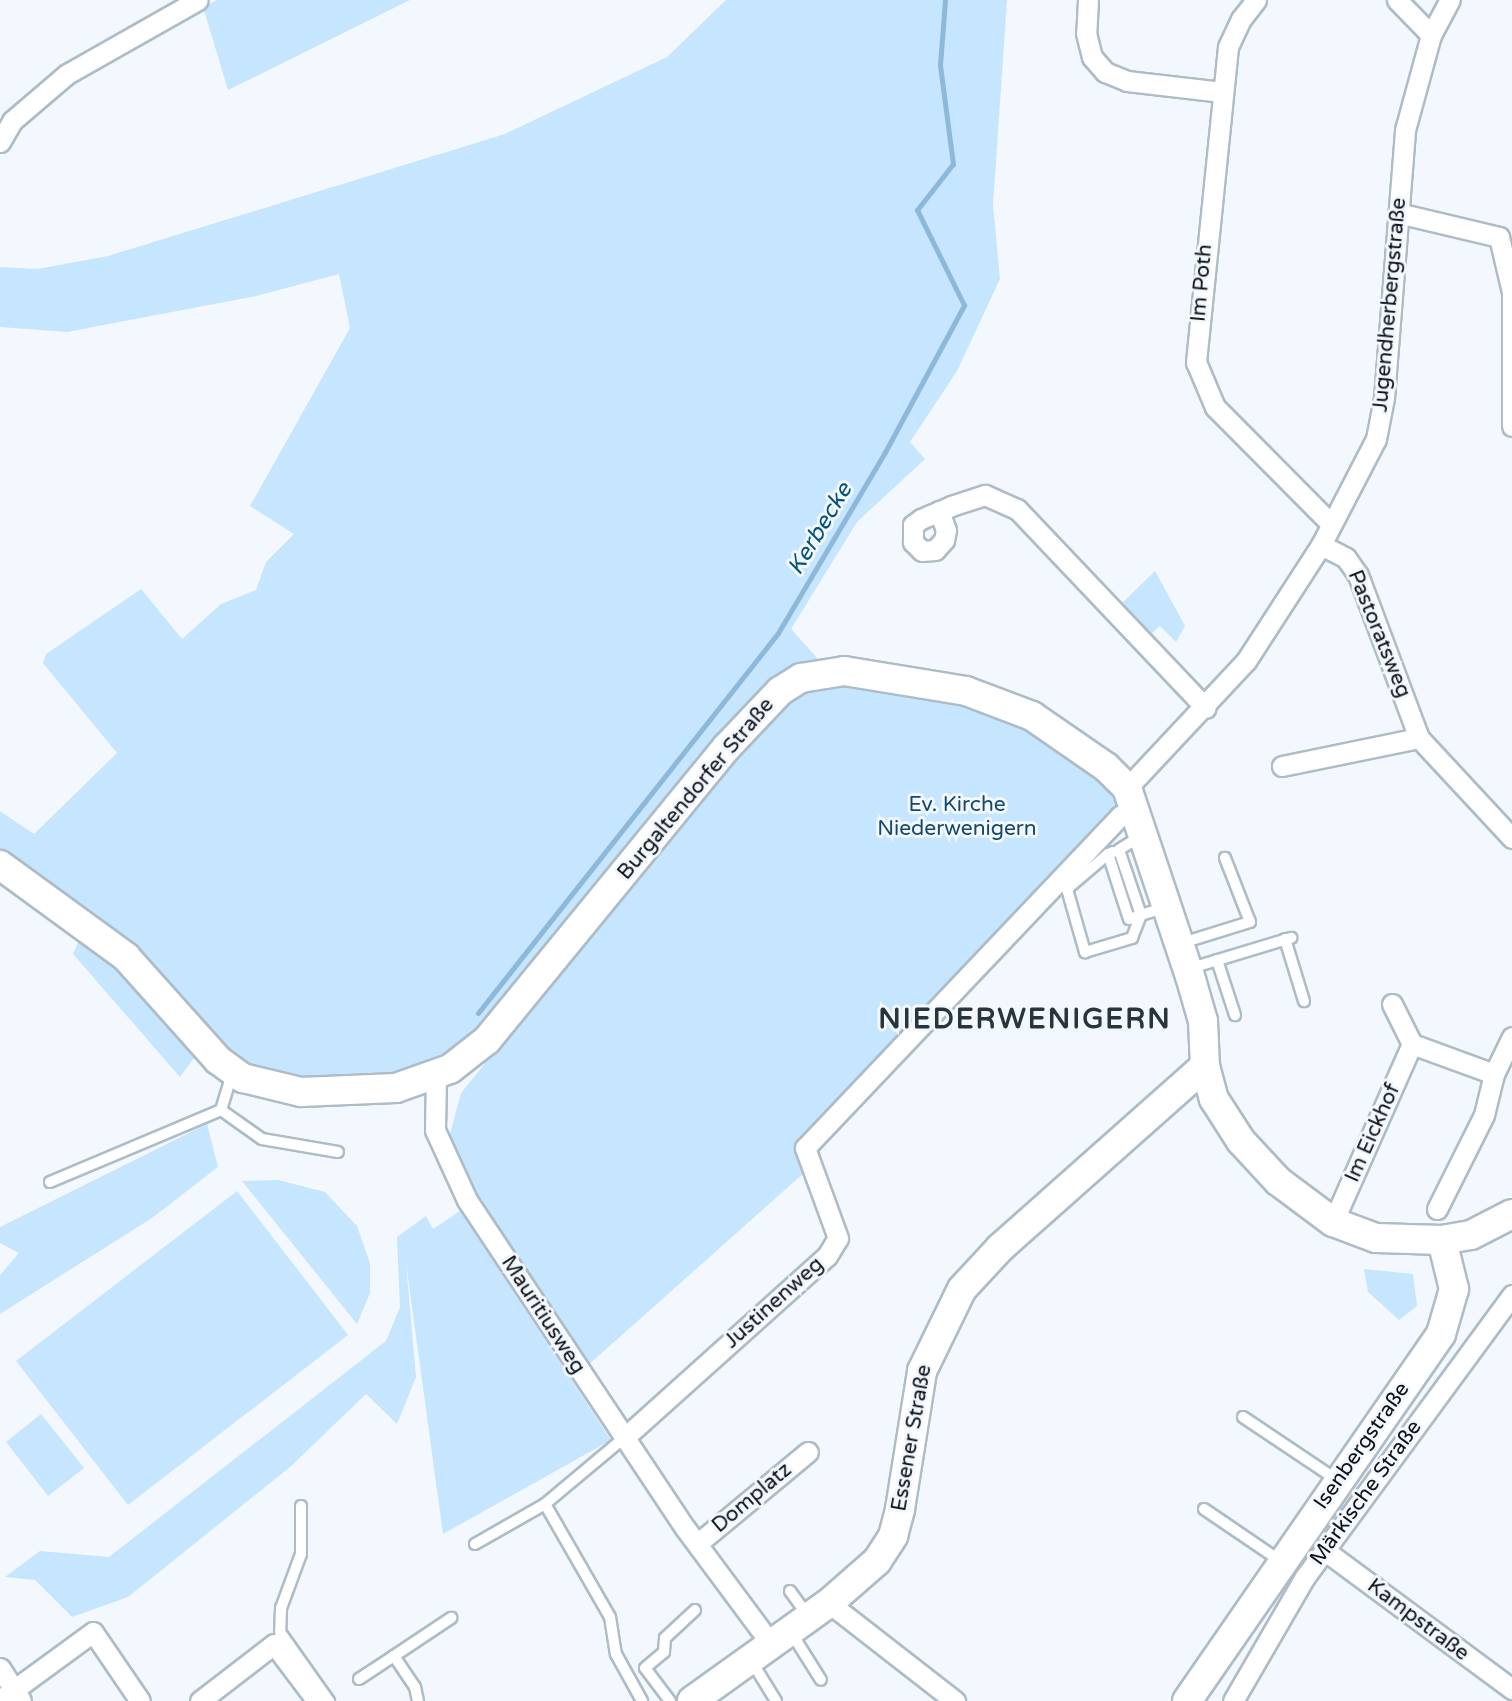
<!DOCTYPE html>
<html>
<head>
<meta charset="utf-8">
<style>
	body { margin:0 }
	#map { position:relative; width:1512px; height:1701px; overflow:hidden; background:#f2f8fd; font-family:"Varela Round",sans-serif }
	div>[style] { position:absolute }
	.green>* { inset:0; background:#c6e5fe }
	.stream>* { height:5px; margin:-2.5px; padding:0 2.5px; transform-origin:2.5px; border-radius:2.5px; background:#8db8d9 }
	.roads { filter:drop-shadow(2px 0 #aebcc7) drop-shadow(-2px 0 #aebcc7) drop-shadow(0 2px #aebcc7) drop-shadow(0 -2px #aebcc7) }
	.lane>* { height:10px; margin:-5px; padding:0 5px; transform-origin:5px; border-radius:5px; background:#fff }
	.street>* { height:19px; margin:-9.5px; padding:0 9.5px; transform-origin:9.5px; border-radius:9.5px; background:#fff }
	.secondary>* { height:28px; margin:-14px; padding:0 14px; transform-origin:14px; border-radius:14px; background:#fff }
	span { translate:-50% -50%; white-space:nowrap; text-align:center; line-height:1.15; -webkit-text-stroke:6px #f2f8fd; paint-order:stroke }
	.street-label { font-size:21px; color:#0d1115 }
	.park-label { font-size:21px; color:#15496a }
	.water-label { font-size:23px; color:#05537d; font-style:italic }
	.district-label { font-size:28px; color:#29343d; font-weight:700; letter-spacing:2px }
</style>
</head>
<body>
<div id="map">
	<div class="green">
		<div style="clip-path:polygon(217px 0,410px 0,228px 90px,203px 7px)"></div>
		<div style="clip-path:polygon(726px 0,1007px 0,993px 205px,1000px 279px,957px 371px,910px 442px,925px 459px,857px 522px,791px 629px,818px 659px,763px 690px,470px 1040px,434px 1063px,373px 1078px,293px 1079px,239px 1063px,210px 1036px,180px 1077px,73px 954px,90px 915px,0 858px,0 811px,34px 834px,117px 753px,43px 663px,46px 654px,141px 589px,182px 639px,221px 604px,256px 590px,266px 562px,294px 534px,250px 506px,350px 328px,339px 274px,256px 296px,67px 332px,0 327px,0 267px,37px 269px,108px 256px,505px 134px,667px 57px)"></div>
		<div style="clip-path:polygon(1155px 571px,1185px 626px,1176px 642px,1160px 626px,1149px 636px,1123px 602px)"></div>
		<div style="clip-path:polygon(829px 684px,872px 684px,1011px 718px,1093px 771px,1119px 807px,796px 1146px,805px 1172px,586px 1367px,468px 1188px,450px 1134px,461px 1093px,770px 711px,806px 690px)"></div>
		<div style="clip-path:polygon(207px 1124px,218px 1167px,152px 1218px,0 1314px,0 1275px,19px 1253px,0 1243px,0 1227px)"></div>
		<div style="clip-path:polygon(278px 1180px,325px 1192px,357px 1226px,370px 1263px,370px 1293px,357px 1324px,242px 1181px)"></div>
		<div style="clip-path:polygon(237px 1191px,348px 1335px,128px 1505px,16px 1361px)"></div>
		<div style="clip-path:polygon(460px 1211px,611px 1440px,443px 1534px,406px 1263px,416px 1377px,397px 1424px,366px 1394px,290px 1467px,128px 1597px,72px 1617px,35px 1580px,5px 1577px,40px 1551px,109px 1557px,386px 1341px,400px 1307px,397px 1237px,426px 1216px,433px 1229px)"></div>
		<div style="clip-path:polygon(1364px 1269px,1413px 1274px,1417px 1306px,1399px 1320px,1368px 1292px)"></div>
		<div style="clip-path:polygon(41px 1414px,84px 1468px,48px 1496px,6px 1442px)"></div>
	</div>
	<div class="stream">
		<div style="left:478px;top:1013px;width:484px;rotate:-51.7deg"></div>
		<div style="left:778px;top:633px;width:210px;rotate:-59.4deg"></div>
		<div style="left:885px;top:452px;width:167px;rotate:-61.7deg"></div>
		<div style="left:964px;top:305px;width:106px;rotate:-116.3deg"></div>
		<div style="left:917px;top:210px;width:58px;rotate:-52deg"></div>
		<div style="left:953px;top:164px;width:100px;rotate:-97.5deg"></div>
		<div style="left:940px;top:65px;width:65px;rotate:-85.6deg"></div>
	</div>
	<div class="roads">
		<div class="lane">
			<div style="left:1141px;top:836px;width:26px;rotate:148deg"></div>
			<div style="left:1119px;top:850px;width:69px;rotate:71.3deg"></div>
			<div style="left:1141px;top:915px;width:23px;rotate:-18deg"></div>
			<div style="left:1113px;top:852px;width:5px;rotate:158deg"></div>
			<div style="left:1108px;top:854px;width:68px;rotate:72.1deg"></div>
			<div style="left:1129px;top:919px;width:13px;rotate:-18deg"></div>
			<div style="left:1108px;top:854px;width:54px;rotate:139.5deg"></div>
			<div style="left:1067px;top:889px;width:66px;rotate:74.1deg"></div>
			<div style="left:1085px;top:952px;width:49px;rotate:-16.6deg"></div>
			<div style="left:1132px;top:938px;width:25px;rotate:-69deg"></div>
			<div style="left:1285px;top:939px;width:65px;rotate:73deg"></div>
			<div style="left:1182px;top:943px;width:71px;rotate:-17.2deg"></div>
			<div style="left:1250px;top:922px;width:69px;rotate:-111.3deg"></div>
			<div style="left:1217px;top:960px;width:58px;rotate:71.9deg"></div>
			<div style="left:1188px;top:969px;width:108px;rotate:-16.8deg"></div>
			<div style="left:221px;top:1110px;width:50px;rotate:35.3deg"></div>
			<div style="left:262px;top:1139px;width:77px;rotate:9.7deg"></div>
			<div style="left:50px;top:1182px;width:186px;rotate:-22.8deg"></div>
			<div style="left:221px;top:1110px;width:38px;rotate:-73deg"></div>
			<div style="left:1243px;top:1417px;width:113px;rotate:33.8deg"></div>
			<div style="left:545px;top:1504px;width:130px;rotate:60.1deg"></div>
			<div style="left:610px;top:1617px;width:37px;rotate:81deg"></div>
			<div style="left:616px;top:1654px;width:54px;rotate:61deg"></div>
			<div style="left:301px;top:1506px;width:48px;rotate:90deg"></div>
			<div style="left:301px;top:1554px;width:58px;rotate:110.3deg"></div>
			<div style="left:281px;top:1608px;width:24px;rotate:92deg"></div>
			<div style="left:280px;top:1632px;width:85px;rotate:54.6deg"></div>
			<div style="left:1204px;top:1509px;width:94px;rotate:34.2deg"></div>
			<div style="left:475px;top:1544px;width:81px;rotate:-29.7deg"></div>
			<div style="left:545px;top:1504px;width:103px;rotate:-39.9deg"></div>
			<div style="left:790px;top:1591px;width:31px;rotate:54deg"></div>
			<div style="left:792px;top:1634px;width:54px;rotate:57.8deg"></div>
			<div style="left:394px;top:1656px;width:69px;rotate:-33.7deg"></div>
			<div style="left:752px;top:1662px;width:46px;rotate:58.4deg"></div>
			<div style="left:359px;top:1679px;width:42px;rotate:-33.3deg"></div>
			<div style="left:394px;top:1656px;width:37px;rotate:56deg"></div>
			<div style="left:415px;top:1687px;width:14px;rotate:78deg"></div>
			<div style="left:670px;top:1701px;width:41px;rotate:-127.1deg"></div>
			<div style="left:645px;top:1668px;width:25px;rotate:-40deg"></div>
			<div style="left:664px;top:1652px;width:14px;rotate:-86deg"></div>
			<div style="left:665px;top:1638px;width:41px;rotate:-43deg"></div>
		</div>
		<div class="street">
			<div style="left:1088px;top:0;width:33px;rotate:93deg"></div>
			<div style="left:1086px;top:33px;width:25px;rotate:76deg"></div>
			<div style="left:1092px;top:57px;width:20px;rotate:49deg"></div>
			<div style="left:1105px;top:72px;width:24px;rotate:22deg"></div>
			<div style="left:1127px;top:81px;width:96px;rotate:6.6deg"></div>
			<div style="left:1256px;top:0;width:24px;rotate:128deg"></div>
			<div style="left:1241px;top:19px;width:31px;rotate:115deg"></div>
			<div style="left:1228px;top:47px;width:317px;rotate:95.8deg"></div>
			<div style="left:1196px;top:362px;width:49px;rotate:67.1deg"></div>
			<div style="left:1215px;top:407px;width:165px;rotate:45.2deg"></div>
			<div style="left:1397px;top:0;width:49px;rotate:45.8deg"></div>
			<div style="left:0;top:142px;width:24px;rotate:-60deg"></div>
			<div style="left:12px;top:121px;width:72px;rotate:-40.5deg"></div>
			<div style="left:67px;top:74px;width:150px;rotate:-29.5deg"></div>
			<div style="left:1398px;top:213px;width:104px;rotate:13.4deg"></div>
			<div style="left:1499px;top:237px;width:57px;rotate:76.7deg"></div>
			<div style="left:1512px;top:293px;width:133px;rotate:90deg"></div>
			<div style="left:939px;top:511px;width:20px;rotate:70deg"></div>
			<div style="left:946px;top:530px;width:10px;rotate:101deg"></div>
			<div style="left:944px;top:540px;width:13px;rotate:132deg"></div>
			<div style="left:935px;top:550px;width:13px;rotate:176deg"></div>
			<div style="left:922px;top:551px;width:13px;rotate:-135deg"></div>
			<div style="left:913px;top:542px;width:17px;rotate:-90deg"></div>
			<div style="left:913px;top:525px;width:10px;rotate:-37deg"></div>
			<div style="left:921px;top:519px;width:8px;rotate:-23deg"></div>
			<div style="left:928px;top:516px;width:25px;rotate:-23deg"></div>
			<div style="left:951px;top:506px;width:36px;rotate:-18deg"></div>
			<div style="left:985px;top:495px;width:35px;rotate:24deg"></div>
			<div style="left:1017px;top:509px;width:274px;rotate:46.5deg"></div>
			<div style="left:1321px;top:545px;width:28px;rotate:27deg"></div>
			<div style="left:1346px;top:558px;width:21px;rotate:55deg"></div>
			<div style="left:1358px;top:575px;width:174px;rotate:69.5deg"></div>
			<div style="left:1419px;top:738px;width:137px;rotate:47.1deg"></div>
			<div style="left:1282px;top:766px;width:140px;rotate:-11.6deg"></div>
			<div style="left:1127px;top:788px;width:174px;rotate:-46.9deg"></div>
			<div style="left:1246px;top:661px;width:138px;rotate:-57.1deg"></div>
			<div style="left:1321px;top:545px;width:119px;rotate:-62.6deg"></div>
			<div style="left:1376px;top:439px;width:42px;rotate:-79deg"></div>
			<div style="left:1384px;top:398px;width:269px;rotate:-85.5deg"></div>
			<div style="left:1405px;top:130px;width:98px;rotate:-74.7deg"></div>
			<div style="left:1431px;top:35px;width:40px;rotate:-62deg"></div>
			<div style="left:1392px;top:1004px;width:45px;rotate:63.4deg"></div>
			<div style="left:1494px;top:1074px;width:41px;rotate:-64.1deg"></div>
			<div style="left:436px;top:1077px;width:53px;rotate:91.1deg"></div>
			<div style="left:435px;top:1130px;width:77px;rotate:65.4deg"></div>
			<div style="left:467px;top:1200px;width:394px;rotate:56.4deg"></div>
			<div style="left:685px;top:1528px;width:144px;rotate:53.4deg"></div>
			<div style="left:1333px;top:1222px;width:195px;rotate:-66.1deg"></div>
			<div style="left:1412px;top:1044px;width:87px;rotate:20.1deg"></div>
			<div style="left:1494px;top:1074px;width:42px;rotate:103.7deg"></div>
			<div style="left:1484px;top:1115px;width:105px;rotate:116.6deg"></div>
			<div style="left:624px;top:1438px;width:273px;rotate:-41.9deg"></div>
			<div style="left:827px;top:1256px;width:21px;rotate:-59deg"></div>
			<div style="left:838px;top:1238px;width:96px;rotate:-110.1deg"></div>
			<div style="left:805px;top:1148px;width:458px;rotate:-46.5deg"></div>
			<div style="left:1120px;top:816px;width:18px;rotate:-29deg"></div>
			<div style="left:697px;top:1544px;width:144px;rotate:-39.7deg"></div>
			<div style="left:1324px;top:1550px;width:234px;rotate:36.5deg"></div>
			<div style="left:829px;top:1603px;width:160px;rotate:37.9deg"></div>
			<div style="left:0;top:1668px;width:38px;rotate:57deg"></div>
			<div style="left:0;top:1700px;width:115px;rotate:-36.2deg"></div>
			<div style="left:93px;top:1632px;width:83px;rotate:55.7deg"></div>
			<div style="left:200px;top:1701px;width:93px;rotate:-37.6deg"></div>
			<div style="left:274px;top:1644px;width:71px;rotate:53deg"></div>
			<div style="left:1233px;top:1701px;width:143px;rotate:-59.9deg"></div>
			<div style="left:1305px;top:1577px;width:350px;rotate:-53.7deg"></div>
		</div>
		<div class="secondary">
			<div style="left:0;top:865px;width:156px;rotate:36.1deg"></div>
			<div style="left:126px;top:957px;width:138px;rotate:48.2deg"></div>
			<div style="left:218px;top:1060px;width:31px;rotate:36deg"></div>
			<div style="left:243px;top:1078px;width:60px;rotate:13.6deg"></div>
			<div style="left:301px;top:1092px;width:95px;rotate:-2.4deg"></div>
			<div style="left:396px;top:1088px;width:57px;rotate:-19.4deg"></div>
			<div style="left:450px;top:1069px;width:47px;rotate:-38.1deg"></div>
			<div style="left:487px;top:1040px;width:377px;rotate:-50.7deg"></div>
			<div style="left:726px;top:748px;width:79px;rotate:-46.5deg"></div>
			<div style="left:780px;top:691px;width:25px;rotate:-32deg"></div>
			<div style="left:801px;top:678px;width:44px;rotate:-9.2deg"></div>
			<div style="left:844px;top:671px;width:124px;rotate:9.3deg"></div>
			<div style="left:966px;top:691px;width:71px;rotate:20.7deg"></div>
			<div style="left:1032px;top:716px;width:90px;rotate:34.6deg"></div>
			<div style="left:1106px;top:767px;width:30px;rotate:45deg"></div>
			<div style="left:1127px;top:788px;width:198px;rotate:71.5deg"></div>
			<div style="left:1190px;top:976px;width:47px;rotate:73.9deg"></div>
			<div style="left:1203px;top:1021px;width:45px;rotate:87.5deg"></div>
			<div style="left:1205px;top:1066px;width:34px;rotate:75deg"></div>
			<div style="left:1214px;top:1099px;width:50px;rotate:57.3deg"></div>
			<div style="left:1241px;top:1141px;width:54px;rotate:47.2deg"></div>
			<div style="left:1278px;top:1181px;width:69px;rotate:36.7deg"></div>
			<div style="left:1333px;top:1222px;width:46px;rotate:20.4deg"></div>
			<div style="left:1376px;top:1238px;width:66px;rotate:1.7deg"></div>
			<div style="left:1442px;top:1240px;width:29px;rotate:-10deg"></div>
			<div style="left:1471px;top:1235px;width:46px;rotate:-27.1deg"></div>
			<div style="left:692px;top:1701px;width:168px;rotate:-35.6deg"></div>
			<div style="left:829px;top:1603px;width:64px;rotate:-41.2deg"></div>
			<div style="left:877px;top:1561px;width:30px;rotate:-57deg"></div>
			<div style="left:893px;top:1536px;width:28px;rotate:-75deg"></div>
			<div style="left:900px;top:1509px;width:140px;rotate:-80.9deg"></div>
			<div style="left:922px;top:1371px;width:91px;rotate:-64deg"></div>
			<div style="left:962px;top:1289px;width:56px;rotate:-47.2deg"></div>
			<div style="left:1000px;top:1248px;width:274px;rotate:-41.6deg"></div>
			<div style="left:1187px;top:1701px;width:446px;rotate:-55.3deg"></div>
			<div style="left:1441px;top:1334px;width:47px;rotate:-73.9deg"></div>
			<div style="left:1454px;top:1289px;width:50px;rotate:-103.8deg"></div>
		</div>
	</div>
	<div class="street-label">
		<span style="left:1202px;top:283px;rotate:-85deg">Im Poth</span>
		<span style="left:1390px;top:305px;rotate:-85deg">Jugendherbergstraße</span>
		<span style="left:1379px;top:634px;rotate:68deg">Pastoratsweg</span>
		<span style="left:696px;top:789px;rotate:-50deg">Burgaltendorfer Straße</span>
		<span style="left:1373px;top:1133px;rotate:-66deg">Im Eickhof</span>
		<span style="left:774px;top:1303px;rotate:-42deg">Justinenweg</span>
		<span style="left:543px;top:1315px;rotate:57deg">Mauritiusweg</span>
		<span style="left:912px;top:1438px;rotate:-80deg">Essener Straße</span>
		<span style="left:1362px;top:1446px;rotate:-55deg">Isenbergstraße</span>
		<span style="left:1366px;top:1493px;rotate:-54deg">Märkische Straße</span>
		<span style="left:752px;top:1498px;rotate:-40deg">Domplatz</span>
		<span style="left:1418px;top:1620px;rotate:37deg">Kampstraße</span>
	</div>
	<div class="park-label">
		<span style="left:957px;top:817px">Ev. Kirche<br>Niederwenigern</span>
	</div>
	<div class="water-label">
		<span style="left:820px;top:529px;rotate:-59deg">Kerbecke</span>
	</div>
	<div class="district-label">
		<span style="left:1025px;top:1019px">NIEDERWENIGERN</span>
	</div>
</div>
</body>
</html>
